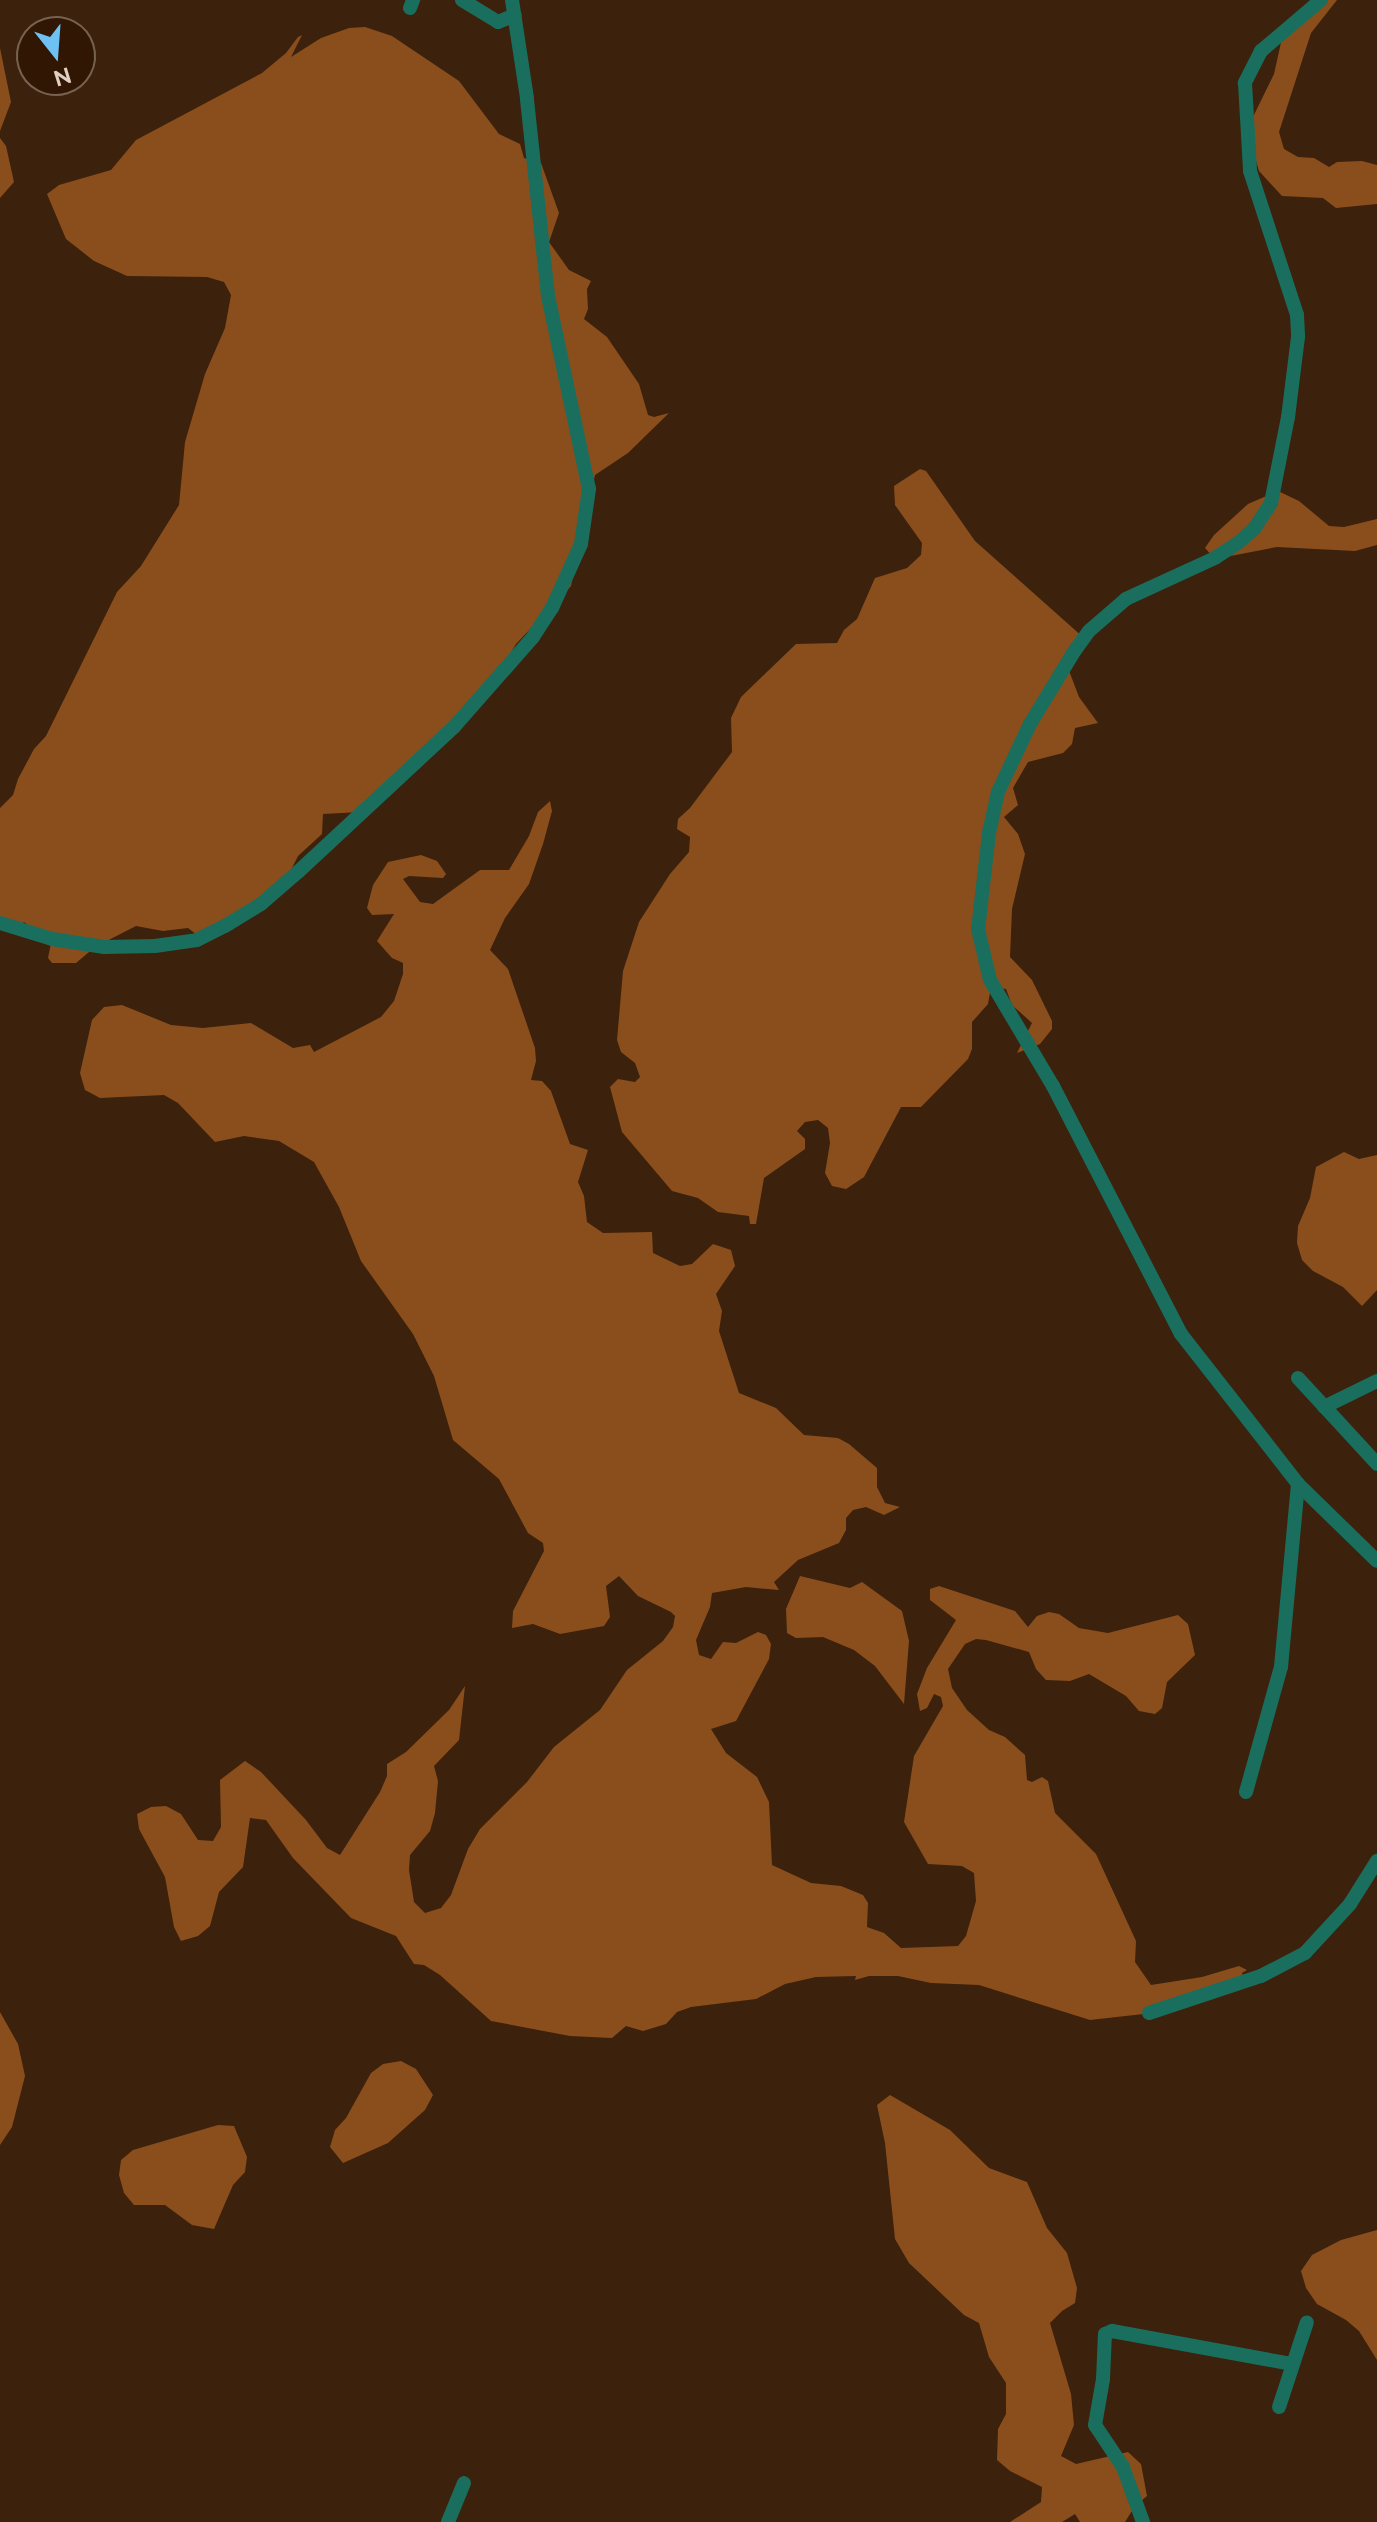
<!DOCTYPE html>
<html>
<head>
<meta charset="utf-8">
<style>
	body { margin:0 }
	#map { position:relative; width:1377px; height:2522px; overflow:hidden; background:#3c210c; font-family:Raleway,sans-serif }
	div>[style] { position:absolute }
	.forest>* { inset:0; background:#8a4e1d }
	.minor>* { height:14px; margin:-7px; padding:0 7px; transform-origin:7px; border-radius:7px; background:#1a6e5d }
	span { translate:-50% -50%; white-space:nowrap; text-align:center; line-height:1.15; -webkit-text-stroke:6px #311703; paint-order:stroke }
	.north { position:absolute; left:16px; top:16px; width:80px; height:80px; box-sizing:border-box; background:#311703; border:2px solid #776150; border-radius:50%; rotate:163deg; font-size:22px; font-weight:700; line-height:32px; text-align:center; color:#e1cfc3 }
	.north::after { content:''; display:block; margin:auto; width:28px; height:36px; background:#6dc2f3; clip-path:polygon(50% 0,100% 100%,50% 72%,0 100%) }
</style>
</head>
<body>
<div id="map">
	<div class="forest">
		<div style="clip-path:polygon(1322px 0,1337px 0,1311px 33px,1279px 132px,1284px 149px,1298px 157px,1314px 158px,1329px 167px,1337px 162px,1362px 161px,1377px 165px,1377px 204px,1336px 208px,1323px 198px,1282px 196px,1259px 171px,1249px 137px,1251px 121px,1274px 74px,1282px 38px)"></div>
		<div style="clip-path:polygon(365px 27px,392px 36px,459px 81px,499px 134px,520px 144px,524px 158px,541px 163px,559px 213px,549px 242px,569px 270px,591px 281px,587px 289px,588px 309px,584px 319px,607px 337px,639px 384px,648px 415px,654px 417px,669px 413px,628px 453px,595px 475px,571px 586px,516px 644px,485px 697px,361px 812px,323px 814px,322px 834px,298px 856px,289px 874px,248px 909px,201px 938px,188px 928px,163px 931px,136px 926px,95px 947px,76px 963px,52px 963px,48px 958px,51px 943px,24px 922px,12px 934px,0 925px,0 808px,13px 795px,18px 779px,34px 749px,46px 736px,117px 592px,141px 566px,179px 505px,185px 442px,205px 374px,225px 328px,231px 295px,224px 282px,207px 277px,127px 276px,94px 261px,66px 239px,47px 194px,59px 185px,111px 170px,136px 140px,262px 73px,286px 53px,298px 37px,302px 35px,291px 57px,321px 38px,349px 28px)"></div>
		<div style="clip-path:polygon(0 48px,11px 102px,0 131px)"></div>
		<div style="clip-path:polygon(0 138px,6px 146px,14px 182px,0 198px)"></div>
		<div style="clip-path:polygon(920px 469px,926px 471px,975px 541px,1084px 638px,1068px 668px,1079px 697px,1098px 723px,1075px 728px,1072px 744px,1063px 753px,1028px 762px,1013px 788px,1018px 805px,1004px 817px,1018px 834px,1025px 854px,1012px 909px,1010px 957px,1032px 980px,1052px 1021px,1052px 1029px,1040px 1044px,1017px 1053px,1032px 1023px,1012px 1005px,1006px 989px,991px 987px,988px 1004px,972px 1022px,972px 1049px,968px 1059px,921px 1107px,901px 1107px,864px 1177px,846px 1189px,832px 1186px,825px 1173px,830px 1143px,828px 1128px,818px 1120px,805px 1122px,797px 1131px,805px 1139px,805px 1149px,764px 1178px,756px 1224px,750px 1224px,749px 1216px,718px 1212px,698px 1198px,672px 1191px,622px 1132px,610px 1087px,618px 1079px,635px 1082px,640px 1077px,635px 1063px,621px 1052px,617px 1040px,623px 971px,639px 922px,670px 874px,689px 852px,690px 837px,677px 829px,678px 819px,690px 808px,732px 752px,731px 718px,741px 697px,796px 644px,837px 643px,844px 630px,857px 619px,875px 578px,907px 568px,921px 555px,922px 543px,895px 505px,894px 486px)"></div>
		<div style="clip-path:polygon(1278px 491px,1299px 501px,1329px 526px,1344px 527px,1377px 519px,1377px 545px,1355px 551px,1277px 547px,1215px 559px,1205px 548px,1214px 535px,1248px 504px)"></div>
		<div style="clip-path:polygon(550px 801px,552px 811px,543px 844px,529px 884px,505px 918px,490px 950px,508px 969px,535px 1048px,536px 1061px,531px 1080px,542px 1081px,551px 1091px,570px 1144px,588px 1150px,578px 1182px,584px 1196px,587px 1222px,603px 1233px,652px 1232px,653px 1253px,680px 1266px,692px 1264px,713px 1244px,731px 1250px,735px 1266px,716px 1294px,722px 1311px,719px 1331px,739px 1393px,776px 1408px,804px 1435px,838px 1438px,849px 1444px,877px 1468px,877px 1487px,885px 1503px,900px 1507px,884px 1515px,866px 1507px,853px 1510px,846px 1518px,846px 1530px,839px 1543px,798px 1560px,774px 1582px,779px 1590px,746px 1587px,712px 1593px,710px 1607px,696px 1640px,699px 1655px,711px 1659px,723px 1642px,736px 1643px,758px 1632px,766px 1635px,771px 1644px,769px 1659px,736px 1721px,711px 1729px,726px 1753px,757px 1777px,769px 1802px,772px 1865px,811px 1883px,841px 1886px,863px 1895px,868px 1903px,867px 1927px,884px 1933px,901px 1948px,958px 1946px,966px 1936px,976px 1901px,974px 1873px,962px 1866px,928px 1864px,904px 1822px,914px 1756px,943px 1706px,941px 1697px,934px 1694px,927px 1708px,920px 1711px,917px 1694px,927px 1668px,956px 1620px,930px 1600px,930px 1589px,939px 1586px,1015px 1611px,1028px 1627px,1037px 1616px,1049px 1612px,1059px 1614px,1079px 1628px,1108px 1633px,1178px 1615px,1188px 1624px,1195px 1655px,1167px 1682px,1162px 1708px,1155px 1714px,1139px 1711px,1126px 1696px,1089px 1674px,1070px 1681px,1046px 1680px,1036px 1669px,1029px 1652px,986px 1640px,976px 1639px,965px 1644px,948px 1669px,952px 1688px,967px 1710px,989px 1730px,1005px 1737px,1025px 1755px,1027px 1780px,1032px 1782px,1042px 1777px,1048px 1781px,1055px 1813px,1096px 1854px,1136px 1941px,1135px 1962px,1151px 1985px,1202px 1977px,1239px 1966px,1247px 1970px,1242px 1973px,1245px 1987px,1170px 2011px,1090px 2020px,979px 1985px,931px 1983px,898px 1976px,869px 1976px,855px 1980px,856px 1976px,816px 1977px,785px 1984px,756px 1999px,691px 2007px,677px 2012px,666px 2024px,643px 2031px,626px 2026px,612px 2038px,570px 2036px,491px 2021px,440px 1975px,424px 1965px,414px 1964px,396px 1936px,351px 1918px,293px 1858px,266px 1820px,250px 1818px,243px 1867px,219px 1892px,210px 1926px,198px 1936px,181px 1941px,174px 1927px,165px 1877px,139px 1829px,137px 1814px,151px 1807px,166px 1806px,181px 1814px,198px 1840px,213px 1841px,221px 1827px,220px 1780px,245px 1761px,261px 1772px,306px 1820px,327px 1848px,340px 1855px,380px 1792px,387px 1776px,387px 1764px,406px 1752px,449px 1710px,465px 1686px,459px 1740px,434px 1766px,438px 1781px,435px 1813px,430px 1831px,410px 1855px,409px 1870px,414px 1902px,425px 1913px,441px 1908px,451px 1895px,468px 1849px,480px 1829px,527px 1782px,554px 1747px,600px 1710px,627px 1670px,663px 1641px,673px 1627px,675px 1616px,671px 1612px,638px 1596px,619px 1576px,606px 1586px,610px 1617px,604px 1626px,560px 1634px,533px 1624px,512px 1628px,513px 1611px,544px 1551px,543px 1543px,528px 1533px,499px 1479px,453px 1440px,434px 1376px,413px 1334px,361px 1261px,339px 1207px,314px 1162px,279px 1141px,244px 1136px,215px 1142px,178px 1103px,164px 1095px,100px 1098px,85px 1090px,80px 1073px,92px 1020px,104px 1007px,122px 1005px,171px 1025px,203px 1028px,251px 1023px,293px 1048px,310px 1045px,314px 1052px,381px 1017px,394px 1001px,403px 974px,403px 963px,392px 958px,377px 941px,394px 914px,372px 915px,367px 908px,373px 885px,388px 862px,421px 855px,437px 861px,446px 874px,443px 878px,409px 876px,403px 879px,420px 902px,433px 904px,480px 870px,509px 870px,529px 836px,538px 812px)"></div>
		<div style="clip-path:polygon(1344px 1152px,1359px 1159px,1377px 1155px,1377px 1290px,1362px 1306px,1343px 1287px,1313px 1271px,1302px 1260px,1297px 1243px,1298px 1226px,1310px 1198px,1316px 1167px)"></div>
		<div style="clip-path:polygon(800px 1576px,850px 1588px,862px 1582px,902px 1611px,909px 1641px,904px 1704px,875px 1666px,854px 1650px,823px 1637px,796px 1638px,787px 1633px,786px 1609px)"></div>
		<div style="clip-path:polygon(0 2012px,18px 2044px,25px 2076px,12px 2127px,0 2145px)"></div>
		<div style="clip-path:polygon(401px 2061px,416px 2069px,433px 2095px,425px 2110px,388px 2143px,343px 2163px,330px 2147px,335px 2130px,346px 2118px,371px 2073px,383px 2064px)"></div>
		<div style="clip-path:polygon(890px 2095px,950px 2130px,989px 2168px,1027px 2182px,1047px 2228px,1067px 2253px,1077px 2288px,1075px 2303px,1062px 2311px,1050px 2323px,1071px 2394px,1074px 2425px,1061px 2456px,1076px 2464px,1128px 2452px,1141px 2464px,1147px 2496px,1135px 2506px,1125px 2522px,1080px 2522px,1075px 2514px,1062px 2522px,1010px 2522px,1041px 2502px,1042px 2487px,1010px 2471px,997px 2460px,998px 2429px,1006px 2414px,1006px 2383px,989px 2357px,979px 2323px,964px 2315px,909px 2263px,895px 2239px,885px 2143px,877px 2105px)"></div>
		<div style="clip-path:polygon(218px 2125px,234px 2126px,247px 2157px,245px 2172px,233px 2185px,214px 2229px,192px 2225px,165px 2205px,134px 2205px,124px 2193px,119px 2175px,121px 2160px,133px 2150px)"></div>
		<div style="clip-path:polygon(1377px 2230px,1377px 2360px,1359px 2331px,1346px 2320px,1317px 2304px,1306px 2288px,1301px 2271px,1312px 2255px,1341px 2240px)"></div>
	</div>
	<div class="minor">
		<div style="left:462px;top:0;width:42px;rotate:31.4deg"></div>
		<div style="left:498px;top:22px;width:18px;rotate:-22deg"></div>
		<div style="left:1321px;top:0;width:79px;rotate:139.6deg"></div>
		<div style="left:1261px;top:51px;width:36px;rotate:117deg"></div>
		<div style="left:1245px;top:83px;width:88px;rotate:86.7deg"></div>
		<div style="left:1250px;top:171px;width:151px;rotate:71.9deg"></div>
		<div style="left:1297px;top:315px;width:22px;rotate:87deg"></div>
		<div style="left:1298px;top:337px;width:81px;rotate:97.1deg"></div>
		<div style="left:1288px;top:417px;width:88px;rotate:101.2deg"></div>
		<div style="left:1271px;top:503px;width:31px;rotate:123deg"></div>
		<div style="left:1254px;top:529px;width:21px;rotate:139deg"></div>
		<div style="left:1238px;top:543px;width:27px;rotate:147deg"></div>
		<div style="left:1215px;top:558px;width:98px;rotate:155.3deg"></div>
		<div style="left:1126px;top:599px;width:49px;rotate:139.1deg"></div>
		<div style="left:1089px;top:631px;width:24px;rotate:126deg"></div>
		<div style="left:1075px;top:650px;width:87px;rotate:121.3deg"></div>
		<div style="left:1030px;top:724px;width:75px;rotate:115.2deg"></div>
		<div style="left:998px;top:792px;width:42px;rotate:102.4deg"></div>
		<div style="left:989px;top:833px;width:97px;rotate:96.5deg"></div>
		<div style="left:978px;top:929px;width:52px;rotate:76.8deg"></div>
		<div style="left:990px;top:980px;width:123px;rotate:59.3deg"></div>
		<div style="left:1053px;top:1086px;width:279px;rotate:62.7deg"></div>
		<div style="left:1181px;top:1334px;width:190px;rotate:52deg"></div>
		<div style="left:1298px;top:1484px;width:110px;rotate:44.3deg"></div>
		<div style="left:410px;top:8px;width:9px;rotate:-69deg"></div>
		<div style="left:0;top:923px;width:54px;rotate:17.1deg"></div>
		<div style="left:52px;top:939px;width:53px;rotate:8.7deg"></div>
		<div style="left:104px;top:947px;width:51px;rotate:-1.1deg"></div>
		<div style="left:155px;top:946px;width:42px;rotate:-8.1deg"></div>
		<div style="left:197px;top:940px;width:31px;rotate:-27deg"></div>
		<div style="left:225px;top:926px;width:42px;rotate:-31.4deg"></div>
		<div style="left:261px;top:904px;width:50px;rotate:-41deg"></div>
		<div style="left:299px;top:871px;width:212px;rotate:-42.9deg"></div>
		<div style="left:454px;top:727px;width:120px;rotate:-48.7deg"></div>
		<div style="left:533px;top:637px;width:35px;rotate:-57deg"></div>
		<div style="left:552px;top:608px;width:70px;rotate:-65.6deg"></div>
		<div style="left:581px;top:544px;width:56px;rotate:-81.7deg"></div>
		<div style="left:589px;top:489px;width:197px;rotate:-102deg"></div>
		<div style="left:548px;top:296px;width:199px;rotate:-96.1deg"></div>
		<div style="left:527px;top:98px;width:99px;rotate:-98.7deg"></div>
		<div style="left:1298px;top:1378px;width:117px;rotate:47.4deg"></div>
		<div style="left:1324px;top:1407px;width:59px;rotate:-26.1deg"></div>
		<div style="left:1246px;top:1792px;width:130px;rotate:-74.4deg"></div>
		<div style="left:1281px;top:1667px;width:184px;rotate:-84.7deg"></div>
		<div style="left:1149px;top:2013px;width:118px;rotate:-18.3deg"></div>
		<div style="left:1261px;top:1976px;width:50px;rotate:-27.6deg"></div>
		<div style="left:1305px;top:1953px;width:67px;rotate:-47.4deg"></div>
		<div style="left:1350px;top:1904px;width:51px;rotate:-57.9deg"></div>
		<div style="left:1279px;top:2407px;width:89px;rotate:-71.8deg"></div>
		<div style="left:448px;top:2522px;width:42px;rotate:-67.7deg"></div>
		<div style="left:1143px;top:2522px;width:59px;rotate:-110deg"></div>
		<div style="left:1123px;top:2467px;width:50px;rotate:-123.7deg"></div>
		<div style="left:1095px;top:2425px;width:47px;rotate:-80.1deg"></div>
		<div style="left:1103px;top:2379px;width:45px;rotate:-87.5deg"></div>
		<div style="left:1105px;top:2334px;width:8px;rotate:-23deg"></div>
		<div style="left:1112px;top:2331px;width:182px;rotate:10.4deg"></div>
	</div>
	<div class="north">N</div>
</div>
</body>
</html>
